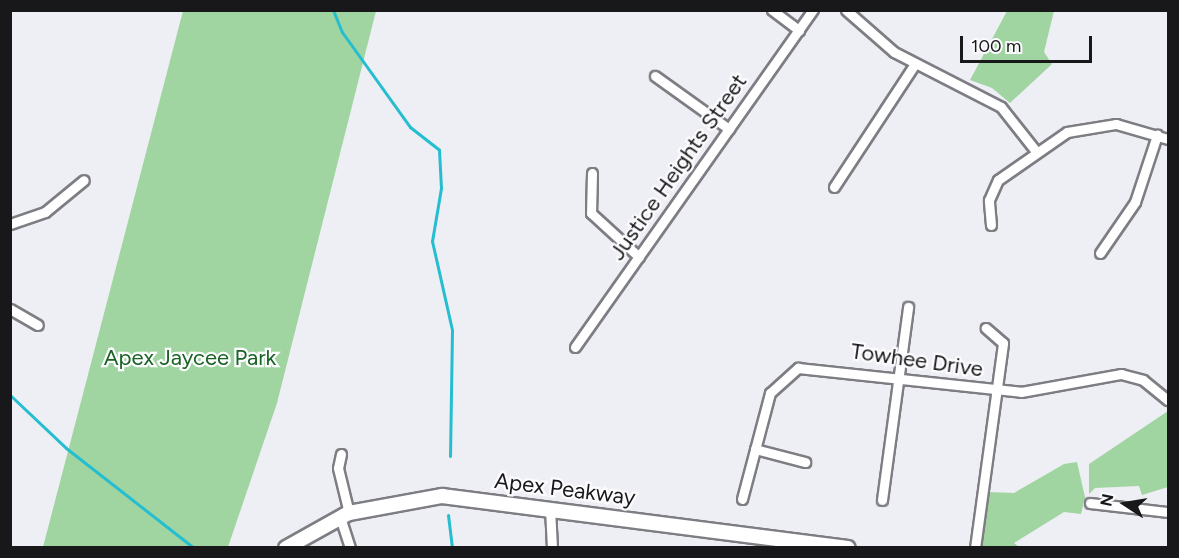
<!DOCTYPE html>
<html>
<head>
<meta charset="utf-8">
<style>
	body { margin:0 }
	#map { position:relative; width:1179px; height:558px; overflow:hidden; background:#eeeef5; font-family:Figtree,sans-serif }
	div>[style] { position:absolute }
	.green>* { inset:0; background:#a0d5a1 }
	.stream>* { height:3px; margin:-1.5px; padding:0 1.5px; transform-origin:1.5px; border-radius:1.5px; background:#24bed0 }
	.roads { filter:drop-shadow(2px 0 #7d7d83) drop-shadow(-2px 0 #7d7d83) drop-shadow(0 2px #7d7d83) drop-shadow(0 -2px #7d7d83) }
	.minor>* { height:9px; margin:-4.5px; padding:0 4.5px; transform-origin:4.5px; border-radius:4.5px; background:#fff }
	.secondary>* { height:14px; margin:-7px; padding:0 7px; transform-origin:7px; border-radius:7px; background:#fff }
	span { translate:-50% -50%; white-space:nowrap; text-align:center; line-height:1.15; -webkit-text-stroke:4.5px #fcfcff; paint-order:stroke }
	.street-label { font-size:22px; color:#18181b }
	.park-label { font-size:22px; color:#196323 }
	.frame { position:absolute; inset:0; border:12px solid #18181b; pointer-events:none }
	.north { position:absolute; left:1095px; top:474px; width:60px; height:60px; -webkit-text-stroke:4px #fcfcff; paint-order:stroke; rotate:282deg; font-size:16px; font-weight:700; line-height:24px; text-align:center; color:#18181b }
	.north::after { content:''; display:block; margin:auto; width:21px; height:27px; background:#18181b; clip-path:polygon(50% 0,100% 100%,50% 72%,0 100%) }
	.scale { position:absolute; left:960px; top:36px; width:132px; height:27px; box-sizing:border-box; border:3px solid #18181b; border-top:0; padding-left:8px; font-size:18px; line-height:21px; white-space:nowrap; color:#18181b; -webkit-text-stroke:4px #fcfcff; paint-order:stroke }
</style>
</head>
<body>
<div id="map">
	<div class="green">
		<div style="clip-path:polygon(183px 11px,376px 11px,277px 403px,228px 547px,43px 547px)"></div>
		<div style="clip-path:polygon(1007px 11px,1054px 11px,1044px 52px,1052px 64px,1010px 103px,992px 88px,970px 80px)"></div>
		<div style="clip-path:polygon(1168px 411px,1168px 487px,1142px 495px,1139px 486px,1095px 488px,1089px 494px,1089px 464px)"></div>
		<div style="clip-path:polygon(1077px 462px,1085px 497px,1081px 514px,1064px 512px,1014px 543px,1019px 547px,981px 547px,988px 492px,1014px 493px,1064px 464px)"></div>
	</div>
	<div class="stream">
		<div style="left:333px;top:10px;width:24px;rotate:68deg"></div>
		<div style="left:342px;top:32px;width:117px;rotate:54.4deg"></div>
		<div style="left:410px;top:127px;width:37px;rotate:38deg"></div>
		<div style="left:439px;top:150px;width:38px;rotate:87deg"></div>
		<div style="left:441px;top:188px;width:54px;rotate:99.6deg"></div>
		<div style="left:432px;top:241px;width:91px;rotate:77.3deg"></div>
		<div style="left:452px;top:330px;width:126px;rotate:90.9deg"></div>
		<div style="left:10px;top:395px;width:77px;rotate:43.4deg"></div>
		<div style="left:66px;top:448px;width:162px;rotate:38deg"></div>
		<div style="left:448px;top:515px;width:33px;rotate:83deg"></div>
	</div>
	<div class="roads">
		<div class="minor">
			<div style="left:772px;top:10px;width:34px;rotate:37deg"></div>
			<div style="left:846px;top:10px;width:64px;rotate:41.2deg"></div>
			<div style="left:894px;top:52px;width:120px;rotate:27.2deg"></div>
			<div style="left:1001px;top:107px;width:55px;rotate:51.7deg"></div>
			<div style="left:655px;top:76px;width:91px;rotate:35.6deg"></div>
			<div style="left:592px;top:173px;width:40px;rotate:91.4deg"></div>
			<div style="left:591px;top:213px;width:65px;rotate:42.5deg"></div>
			<div style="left:834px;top:187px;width:146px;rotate:-56.7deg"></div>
			<div style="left:10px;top:224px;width:37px;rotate:-19deg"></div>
			<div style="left:45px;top:212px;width:50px;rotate:-39.4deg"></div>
			<div style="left:991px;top:225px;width:25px;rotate:-95deg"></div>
			<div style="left:989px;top:200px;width:22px;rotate:-66deg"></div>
			<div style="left:998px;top:180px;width:84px;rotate:-34.8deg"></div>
			<div style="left:1067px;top:132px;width:50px;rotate:-9.3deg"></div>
			<div style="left:1116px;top:124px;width:54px;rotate:16.1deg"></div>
			<div style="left:1100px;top:253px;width:62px;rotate:-55.5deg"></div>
			<div style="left:1135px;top:202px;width:71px;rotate:-71.8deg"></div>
			<div style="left:10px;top:309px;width:32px;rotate:30deg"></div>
			<div style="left:575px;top:347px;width:413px;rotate:-54.8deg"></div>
			<div style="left:755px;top:449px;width:52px;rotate:14.6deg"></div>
			<div style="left:341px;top:454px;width:14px;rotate:102deg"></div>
			<div style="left:338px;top:468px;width:46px;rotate:76.3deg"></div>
			<div style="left:742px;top:499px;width:110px;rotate:-75.2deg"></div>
			<div style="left:770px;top:393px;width:38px;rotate:-42deg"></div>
			<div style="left:798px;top:368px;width:224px;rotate:6.1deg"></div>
			<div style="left:1021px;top:392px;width:102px;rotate:-10.2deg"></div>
			<div style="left:1121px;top:374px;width:23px;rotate:15deg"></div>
			<div style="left:1143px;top:380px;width:32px;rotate:39deg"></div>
			<div style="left:882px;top:500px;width:195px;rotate:-82.3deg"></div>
			<div style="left:1090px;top:503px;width:79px;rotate:6.6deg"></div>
			<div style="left:550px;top:508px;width:40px;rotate:87.1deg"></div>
			<div style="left:340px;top:517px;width:33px;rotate:72deg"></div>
			<div style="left:975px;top:548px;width:207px;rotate:-82.2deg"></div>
			<div style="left:1003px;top:343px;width:23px;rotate:-139deg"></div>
		</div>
		<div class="secondary">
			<div style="left:286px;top:548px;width:72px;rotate:-29.1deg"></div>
			<div style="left:349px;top:513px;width:95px;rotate:-10.4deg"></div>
			<div style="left:442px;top:496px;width:409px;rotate:7.3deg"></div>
		</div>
	</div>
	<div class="street-label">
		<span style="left:678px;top:167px;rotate:-55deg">Justice Heights Street</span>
		<span style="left:917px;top:360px;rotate:8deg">Towhee Drive</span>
		<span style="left:565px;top:489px;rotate:7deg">Apex Peakway</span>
	</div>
	<div class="park-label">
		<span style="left:190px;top:358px">Apex Jaycee Park</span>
	</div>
	<div class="frame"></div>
	<div class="north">N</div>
	<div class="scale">100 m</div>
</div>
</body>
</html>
